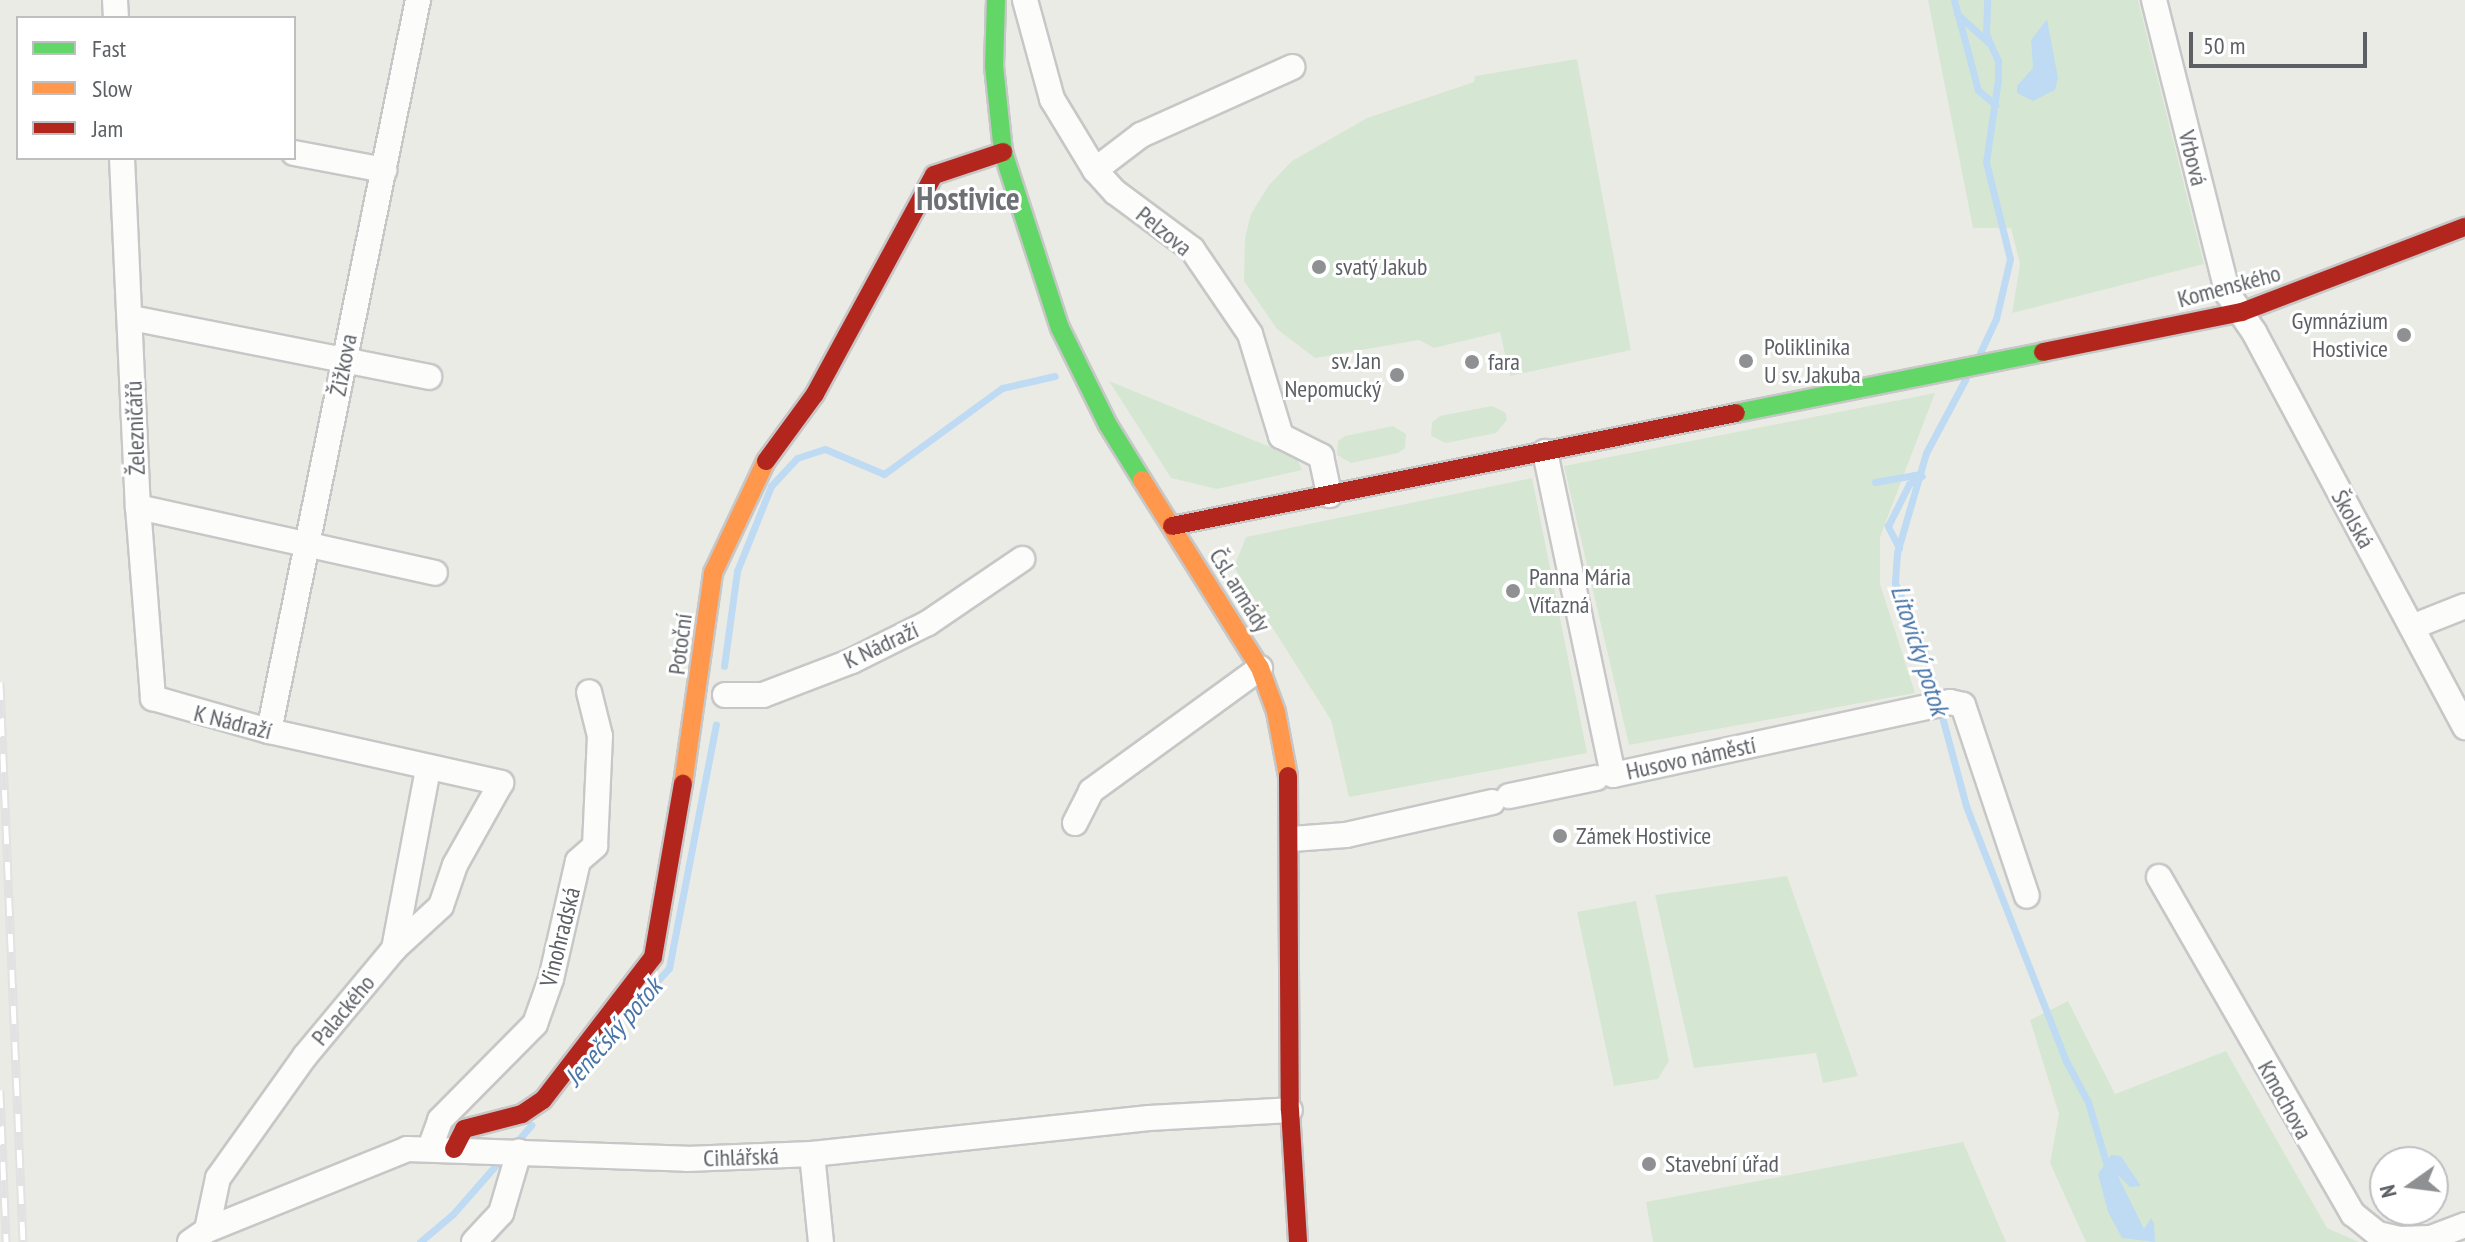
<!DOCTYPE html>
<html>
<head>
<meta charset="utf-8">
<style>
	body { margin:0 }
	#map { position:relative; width:2465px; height:1242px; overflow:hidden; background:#ebebe6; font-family:"PT Sans Narrow",sans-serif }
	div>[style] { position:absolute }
	.green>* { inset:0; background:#d5e7d3 }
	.water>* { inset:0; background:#bedbf3 }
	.stream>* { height:7px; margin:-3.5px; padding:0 3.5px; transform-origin:3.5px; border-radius:3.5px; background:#bedbf3 }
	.roads { filter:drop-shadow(2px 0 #c7c7c7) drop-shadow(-2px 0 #c7c7c7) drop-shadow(0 2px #c7c7c7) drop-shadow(0 -2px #c7c7c7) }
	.street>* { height:24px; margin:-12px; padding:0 12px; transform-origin:12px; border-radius:12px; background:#fcfcfb }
	.fast>* { height:18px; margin:-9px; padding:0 9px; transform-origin:9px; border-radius:9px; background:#63d668 }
	.slow>* { height:18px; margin:-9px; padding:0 9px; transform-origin:9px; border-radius:9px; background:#ff974d }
	.jam>* { height:18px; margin:-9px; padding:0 9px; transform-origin:9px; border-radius:9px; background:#b3261e }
	.rail>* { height:9px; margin-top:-4.5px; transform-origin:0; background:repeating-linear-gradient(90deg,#fff 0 18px,#e2e2e2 0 36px); box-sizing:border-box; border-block:2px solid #e2e2e2 }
	.dots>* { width:22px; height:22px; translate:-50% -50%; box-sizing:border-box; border:4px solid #fff; border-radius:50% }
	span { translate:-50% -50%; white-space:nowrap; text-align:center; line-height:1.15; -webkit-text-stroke:6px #fff; paint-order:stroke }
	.street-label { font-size:24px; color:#5c5f64 }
	.poi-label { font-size:24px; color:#5c5f64 }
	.left { translate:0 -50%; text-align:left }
	.right { translate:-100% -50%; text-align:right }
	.water-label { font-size:26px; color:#4975a8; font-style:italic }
	.district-label { font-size:32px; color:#6d7175; font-weight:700 }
	.legend { position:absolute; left:16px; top:16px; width:280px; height:144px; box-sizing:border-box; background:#fff; border:2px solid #bebfc1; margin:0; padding:10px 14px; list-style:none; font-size:24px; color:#5c5f64 }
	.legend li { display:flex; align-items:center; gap:16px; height:40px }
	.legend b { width:40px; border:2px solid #bebfc1 }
	.north { position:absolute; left:2369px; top:1146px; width:80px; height:80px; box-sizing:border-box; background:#fff; border:2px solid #bebfc1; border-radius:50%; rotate:256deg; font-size:22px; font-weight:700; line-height:32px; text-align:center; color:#5c5f64 }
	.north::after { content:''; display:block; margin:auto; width:28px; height:36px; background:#8e9092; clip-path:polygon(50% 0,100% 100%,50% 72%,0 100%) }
	.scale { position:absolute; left:2189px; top:32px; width:178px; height:36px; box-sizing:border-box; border:4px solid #5c5f64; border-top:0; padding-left:10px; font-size:24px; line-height:28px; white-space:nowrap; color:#5c5f64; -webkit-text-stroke:6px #fff; paint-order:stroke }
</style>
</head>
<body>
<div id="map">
	<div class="green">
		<div style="clip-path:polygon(1928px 0,2138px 0,2204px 264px,2012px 313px,2020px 264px,2011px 228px,1973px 228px)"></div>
		<div style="clip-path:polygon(1577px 59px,1631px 350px,1510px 376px,1500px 332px,1434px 348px,1419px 340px,1315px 358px,1277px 329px,1244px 281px,1245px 238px,1251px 214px,1269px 185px,1292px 161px,1367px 118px,1474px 82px,1475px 76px)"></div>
		<div style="clip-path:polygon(1109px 381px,1297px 458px,1302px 470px,1217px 489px,1171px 478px)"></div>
		<div style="clip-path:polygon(1935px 393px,1880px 537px,1880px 584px,1915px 693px,1629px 745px,1564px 466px)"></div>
		<div style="clip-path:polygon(1492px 406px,1506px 413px,1507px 420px,1496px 433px,1446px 443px,1431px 436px,1432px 422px,1440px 416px)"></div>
		<div style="clip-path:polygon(1393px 426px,1406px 434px,1405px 448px,1398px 453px,1351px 463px,1337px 455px,1338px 441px,1345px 436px)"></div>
		<div style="clip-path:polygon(1532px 478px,1587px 753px,1349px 797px,1331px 720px,1234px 567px,1246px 537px)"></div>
		<div style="clip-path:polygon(1787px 876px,1858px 1076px,1823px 1083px,1816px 1053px,1694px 1068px,1655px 895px)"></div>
		<div style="clip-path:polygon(1636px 901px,1669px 1061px,1658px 1079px,1614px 1086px,1577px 912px)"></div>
		<div style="clip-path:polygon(2068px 1001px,2115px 1094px,2226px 1051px,2327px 1228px,2359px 1242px,2086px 1242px,2050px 1163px,2059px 1114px,2030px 1020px)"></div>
		<div style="clip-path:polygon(1963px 1142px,2006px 1242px,1653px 1242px,1646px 1202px)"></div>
	</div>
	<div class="water">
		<div style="clip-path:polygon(2047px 19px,2058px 78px,2055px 90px,2033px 101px,2017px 93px,2017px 86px,2033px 68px,2031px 40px)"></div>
		<div style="clip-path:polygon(2111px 1155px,2121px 1156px,2141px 1186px,2130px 1187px,2117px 1174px,2144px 1229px,2151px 1218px,2154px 1223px,2155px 1242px,2122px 1238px,2108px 1212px,2098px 1174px)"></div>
	</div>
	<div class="stream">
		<div style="left:1954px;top:0;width:93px;rotate:75.1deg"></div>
		<div style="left:1978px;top:90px;width:23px;rotate:41deg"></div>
		<div style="left:1957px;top:14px;width:43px;rotate:42.2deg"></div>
		<div style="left:1980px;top:353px;width:38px;rotate:-65deg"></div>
		<div style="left:1996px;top:319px;width:62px;rotate:-76.9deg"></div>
		<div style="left:2010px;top:259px;width:100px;rotate:-103.9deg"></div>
		<div style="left:1986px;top:162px;width:83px;rotate:-81.7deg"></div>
		<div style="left:1998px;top:80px;width:19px;rotate:-90deg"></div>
		<div style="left:1998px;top:61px;width:30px;rotate:-114deg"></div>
		<div style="left:1986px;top:34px;width:34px;rotate:-88deg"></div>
		<div style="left:1966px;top:378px;width:85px;rotate:118.1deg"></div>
		<div style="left:1926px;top:453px;width:104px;rotate:106.2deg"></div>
		<div style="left:1897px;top:553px;width:30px;rotate:94deg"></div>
		<div style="left:1895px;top:583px;width:73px;rotate:66.6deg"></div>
		<div style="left:1924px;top:650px;width:162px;rotate:74.9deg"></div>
		<div style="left:1966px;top:806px;width:274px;rotate:68.6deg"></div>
		<div style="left:2066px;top:1061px;width:47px;rotate:61.8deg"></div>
		<div style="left:2088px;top:1102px;width:70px;rotate:73.4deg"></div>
		<div style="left:1875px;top:482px;width:46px;rotate:-10.1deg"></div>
		<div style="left:1899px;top:548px;width:25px;rotate:-117deg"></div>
		<div style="left:1888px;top:526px;width:47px;rotate:-63.4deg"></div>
		<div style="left:1909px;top:484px;width:15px;rotate:-32deg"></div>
		<div style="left:724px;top:666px;width:96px;rotate:-82.2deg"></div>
		<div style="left:737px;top:571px;width:92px;rotate:-68.2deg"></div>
		<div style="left:771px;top:486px;width:38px;rotate:-47deg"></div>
		<div style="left:797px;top:458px;width:29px;rotate:-18deg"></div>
		<div style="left:825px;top:449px;width:64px;rotate:23deg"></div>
		<div style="left:884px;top:474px;width:146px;rotate:-36.1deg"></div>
		<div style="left:1002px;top:388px;width:54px;rotate:-12.8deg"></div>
		<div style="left:637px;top:1004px;width:48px;rotate:-48.4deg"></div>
		<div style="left:669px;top:968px;width:248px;rotate:-79.1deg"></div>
		<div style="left:513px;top:1146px;width:28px;rotate:-49deg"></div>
		<div style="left:420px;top:1242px;width:43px;rotate:-40.3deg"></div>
		<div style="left:453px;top:1214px;width:74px;rotate:-48.8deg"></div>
	</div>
	<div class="roads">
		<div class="street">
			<div style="left:115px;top:0;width:18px;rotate:87deg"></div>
			<div style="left:1025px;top:0;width:103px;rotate:74.7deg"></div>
			<div style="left:1052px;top:99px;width:83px;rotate:58.8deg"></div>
			<div style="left:1095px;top:170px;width:30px;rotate:48deg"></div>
			<div style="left:1115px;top:192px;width:96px;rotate:36.5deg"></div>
			<div style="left:1192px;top:249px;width:103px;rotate:55.7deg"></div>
			<div style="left:1250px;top:334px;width:107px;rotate:73.1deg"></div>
			<div style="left:1281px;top:436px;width:45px;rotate:26.6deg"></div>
			<div style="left:1321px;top:456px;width:40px;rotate:78deg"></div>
			<div style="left:2154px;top:0;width:303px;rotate:75.9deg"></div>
			<div style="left:2228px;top:294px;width:46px;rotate:55.6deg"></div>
			<div style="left:2254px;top:332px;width:448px;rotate:61.9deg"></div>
			<div style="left:294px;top:153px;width:92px;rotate:10.7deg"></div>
			<div style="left:122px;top:158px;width:349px;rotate:87.4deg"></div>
			<div style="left:138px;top:507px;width:192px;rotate:85.5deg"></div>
			<div style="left:153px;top:698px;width:121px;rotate:15.9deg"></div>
			<div style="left:269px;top:731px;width:238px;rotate:12.6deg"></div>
			<div style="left:501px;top:783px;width:94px;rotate:119.3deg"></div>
			<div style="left:455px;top:865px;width:43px;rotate:108.9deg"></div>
			<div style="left:441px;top:906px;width:64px;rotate:137.5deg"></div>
			<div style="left:1095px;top:170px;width:58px;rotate:-37.3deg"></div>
			<div style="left:1141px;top:135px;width:166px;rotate:-24.2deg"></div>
			<div style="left:132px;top:318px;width:303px;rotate:11.2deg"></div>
			<div style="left:1545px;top:452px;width:330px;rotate:78.1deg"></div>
			<div style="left:1613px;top:775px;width:345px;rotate:-12.2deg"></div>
			<div style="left:1950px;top:702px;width:13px;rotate:13deg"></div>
			<div style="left:1963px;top:705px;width:201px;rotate:71.5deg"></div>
			<div style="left:138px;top:507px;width:304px;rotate:12.5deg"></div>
			<div style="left:2412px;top:627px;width:57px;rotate:-21.6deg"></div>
			<div style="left:725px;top:695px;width:38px"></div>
			<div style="left:763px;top:695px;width:95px;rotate:-20.9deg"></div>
			<div style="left:852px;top:661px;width:85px;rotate:-26.6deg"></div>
			<div style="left:928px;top:623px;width:114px;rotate:-34.2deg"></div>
			<div style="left:269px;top:731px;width:746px;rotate:-78.48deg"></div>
			<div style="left:1509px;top:796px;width:89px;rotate:-11.7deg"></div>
			<div style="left:1075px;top:823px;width:36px;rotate:-63deg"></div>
			<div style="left:1091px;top:791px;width:209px;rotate:-36deg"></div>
			<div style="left:1292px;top:839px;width:54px;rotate:-4.2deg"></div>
			<div style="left:1346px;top:835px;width:150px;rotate:-12.7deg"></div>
			<div style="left:2159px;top:877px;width:389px;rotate:60.1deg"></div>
			<div style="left:2353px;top:1214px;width:32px;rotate:39deg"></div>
			<div style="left:2378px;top:1234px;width:22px;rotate:13deg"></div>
			<div style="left:2399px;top:1239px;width:32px;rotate:-2deg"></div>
			<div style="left:2431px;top:1238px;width:36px;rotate:-21deg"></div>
			<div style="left:430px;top:1148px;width:30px;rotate:-70deg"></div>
			<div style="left:440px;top:1120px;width:135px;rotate:-45.3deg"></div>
			<div style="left:535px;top:1024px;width:48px;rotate:-70.4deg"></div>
			<div style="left:551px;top:979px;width:121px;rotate:-77.1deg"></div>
			<div style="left:578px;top:861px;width:23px;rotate:-41deg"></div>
			<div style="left:595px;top:846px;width:110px;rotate:-87.4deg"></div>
			<div style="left:600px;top:736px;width:45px;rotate:-104deg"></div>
			<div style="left:812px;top:1154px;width:88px;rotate:84.2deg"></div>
			<div style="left:207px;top:1230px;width:53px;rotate:-78.1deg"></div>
			<div style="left:218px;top:1178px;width:150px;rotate:-54.5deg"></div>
			<div style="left:305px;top:1056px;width:139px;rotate:-50.2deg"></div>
			<div style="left:394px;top:949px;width:183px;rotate:-79.3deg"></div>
			<div style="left:190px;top:1242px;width:21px;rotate:-35deg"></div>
			<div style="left:207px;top:1230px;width:216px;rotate:-22deg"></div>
			<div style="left:407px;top:1149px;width:280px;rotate:2deg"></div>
			<div style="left:687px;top:1159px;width:125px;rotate:-2.3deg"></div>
			<div style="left:812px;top:1154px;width:339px;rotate:-6.1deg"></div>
			<div style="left:1149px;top:1118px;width:141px;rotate:-3.2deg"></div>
			<div style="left:474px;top:1242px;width:40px;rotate:-47deg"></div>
			<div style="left:501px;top:1213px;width:64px;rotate:-73.6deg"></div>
		</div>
		<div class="fast">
			<div style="left:996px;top:0;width:66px;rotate:91.7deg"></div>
			<div style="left:994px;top:66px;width:86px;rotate:84deg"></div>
			<div style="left:1003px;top:152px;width:185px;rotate:72.1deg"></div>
			<div style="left:1060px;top:328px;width:108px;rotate:63.7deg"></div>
			<div style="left:1108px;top:425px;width:65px;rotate:58.3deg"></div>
			<div style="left:1736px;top:413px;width:313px;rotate:-11.2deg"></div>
		</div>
		<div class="slow">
			<div style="left:1142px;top:480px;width:222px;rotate:57.9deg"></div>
			<div style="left:1260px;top:668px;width:47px;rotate:70deg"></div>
			<div style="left:1276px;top:712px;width:65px;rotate:79.4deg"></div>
			<div style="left:683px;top:784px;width:213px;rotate:-81.9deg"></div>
			<div style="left:713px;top:573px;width:124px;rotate:-64.7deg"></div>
		</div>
		<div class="jam">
			<div style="left:2043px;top:352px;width:203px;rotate:-11.4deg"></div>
			<div style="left:2242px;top:312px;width:239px;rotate:-20.9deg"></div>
			<div style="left:766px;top:461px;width:83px;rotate:-53.8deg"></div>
			<div style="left:815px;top:394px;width:249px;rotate:-61.5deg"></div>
			<div style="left:934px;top:175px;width:73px;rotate:-18.4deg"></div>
			<div style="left:1172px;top:526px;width:575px;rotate:-11.33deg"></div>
			<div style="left:1288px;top:776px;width:334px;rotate:89.7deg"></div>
			<div style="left:1290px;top:1110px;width:132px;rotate:86.5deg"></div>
			<div style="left:454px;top:1149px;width:22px;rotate:-63deg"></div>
			<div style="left:464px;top:1129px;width:60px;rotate:-14.5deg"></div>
			<div style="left:522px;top:1114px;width:25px;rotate:-34deg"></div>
			<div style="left:543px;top:1100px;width:180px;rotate:-52.4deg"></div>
			<div style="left:653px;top:957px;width:176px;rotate:-80.2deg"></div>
		</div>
	</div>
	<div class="rail">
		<div style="left:0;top:682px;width:560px;rotate:87.65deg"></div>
		<div style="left:0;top:1090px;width:152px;rotate:87.7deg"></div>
	</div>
	<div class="dots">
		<div style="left:1319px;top:267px;background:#8e9092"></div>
		<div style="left:2404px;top:335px;background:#8e9092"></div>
		<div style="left:1746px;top:361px;background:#8e9092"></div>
		<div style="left:1472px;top:362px;background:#8e9092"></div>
		<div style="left:1397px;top:375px;background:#8e9092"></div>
		<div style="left:1513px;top:591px;background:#8e9092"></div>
		<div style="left:1560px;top:836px;background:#8e9092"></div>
		<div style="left:1649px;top:1164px;background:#8e9092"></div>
	</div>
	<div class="street-label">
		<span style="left:2193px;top:158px;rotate:76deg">Vrbová</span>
		<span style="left:1164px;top:231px;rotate:39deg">Pelzova</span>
		<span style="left:2229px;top:286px;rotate:-15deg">Komenského</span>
		<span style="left:343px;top:365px;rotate:-79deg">Žižkova</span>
		<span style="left:135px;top:428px;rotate:-92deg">Železničářů</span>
		<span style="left:2353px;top:519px;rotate:61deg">Školská</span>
		<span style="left:1240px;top:590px;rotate:58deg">Čsl. armády</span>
		<span style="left:680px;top:644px;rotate:-83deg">Potoční</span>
		<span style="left:881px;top:645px;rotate:-25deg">K Nádraží</span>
		<span style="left:233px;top:722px;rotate:14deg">K Nádraží</span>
		<span style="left:1691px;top:758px;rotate:-12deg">Husovo náměstí</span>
		<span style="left:560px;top:937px;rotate:-76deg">Vinohradská</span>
		<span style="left:343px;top:1010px;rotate:-50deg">Palackého</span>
		<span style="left:2285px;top:1100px;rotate:61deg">Kmochova</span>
		<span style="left:741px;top:1157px;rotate:-2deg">Cihlářská</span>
	</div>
	<div class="poi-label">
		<span class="left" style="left:1335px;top:267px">svatý Jakub</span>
		<span class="right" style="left:2388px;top:335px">Gymnázium<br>Hostivice</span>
		<span class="left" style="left:1764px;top:361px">Poliklinika<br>U sv. Jakuba</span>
		<span class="right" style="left:1381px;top:375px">sv. Jan<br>Nepomucký</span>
		<span class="left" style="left:1488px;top:362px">fara</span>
		<span class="left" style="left:1529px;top:591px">Panna Mária<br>Víťazná</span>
		<span class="left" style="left:1576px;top:836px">Zámek Hostivice</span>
		<span class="left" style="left:1665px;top:1164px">Stavební úřad</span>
	</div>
	<div class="water-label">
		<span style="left:1920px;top:650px;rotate:72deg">Litovický potok</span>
		<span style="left:613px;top:1032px;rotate:-49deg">Jenečský potok</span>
	</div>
	<div class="district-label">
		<span style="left:968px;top:198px">Hostivice</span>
	</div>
	<ul class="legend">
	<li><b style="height:10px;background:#63d668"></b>Fast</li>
	<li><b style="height:10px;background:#ff974d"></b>Slow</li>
	<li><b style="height:10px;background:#b3261e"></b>Jam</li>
	</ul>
	<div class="north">N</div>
	<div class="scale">50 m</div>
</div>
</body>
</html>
